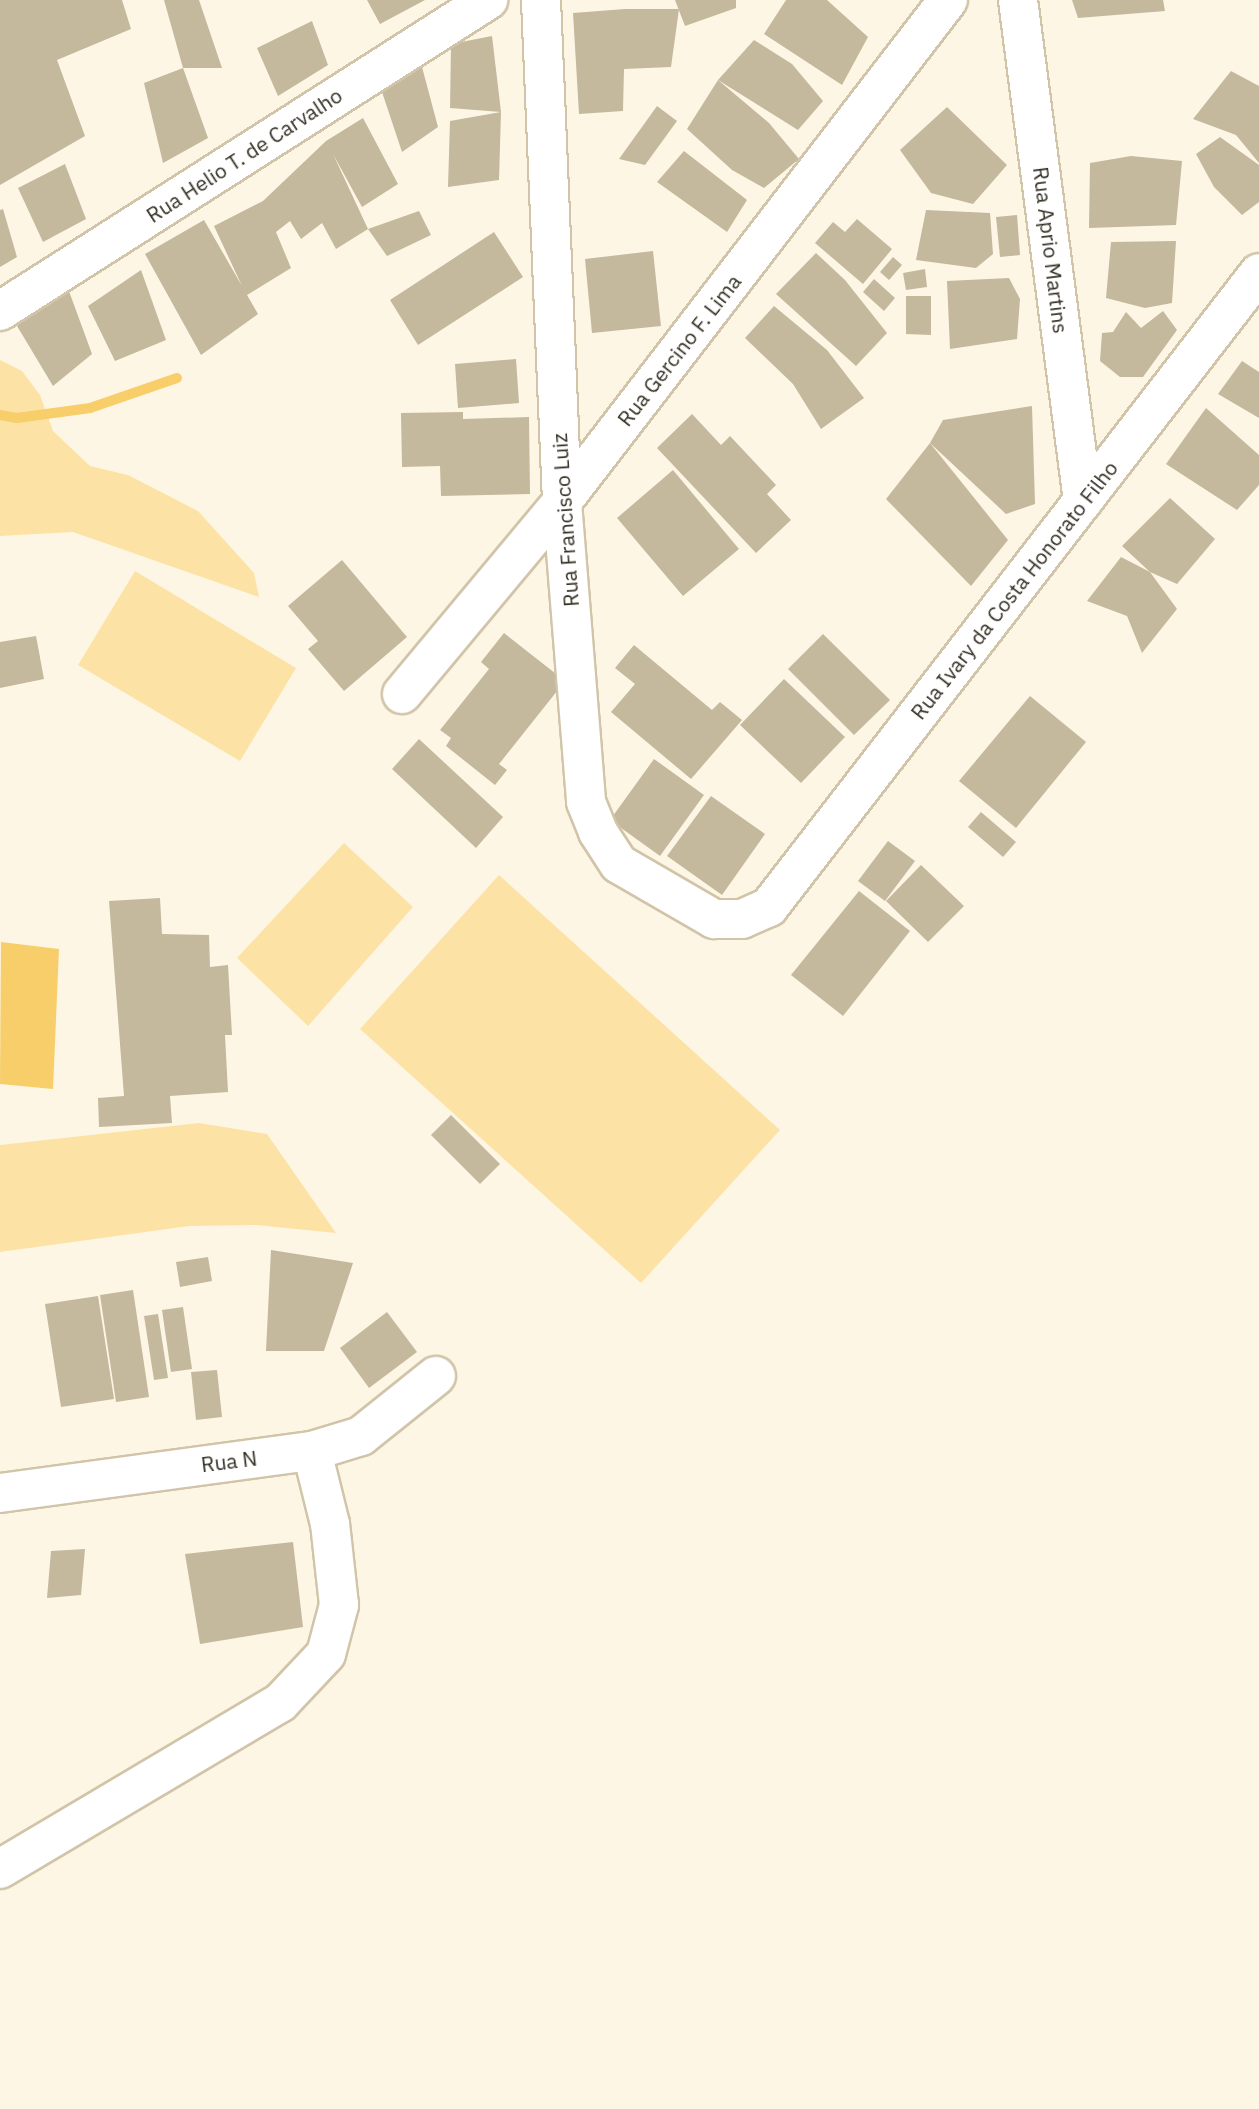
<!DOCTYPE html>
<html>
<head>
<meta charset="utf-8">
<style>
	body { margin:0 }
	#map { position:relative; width:1259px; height:2109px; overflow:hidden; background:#fef6e5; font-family:"IBM Plex Sans",sans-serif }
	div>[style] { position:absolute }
	.green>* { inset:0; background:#fce2a5 }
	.water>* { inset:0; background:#f7ce6a }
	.stream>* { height:10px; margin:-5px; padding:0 5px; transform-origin:5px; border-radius:5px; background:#f7ce6a }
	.building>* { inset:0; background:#c4b89d }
	.roads { filter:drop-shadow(2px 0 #d1c4a8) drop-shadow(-2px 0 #d1c4a8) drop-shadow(0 2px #d1c4a8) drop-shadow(0 -2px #d1c4a8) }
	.minor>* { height:38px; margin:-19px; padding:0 19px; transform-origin:19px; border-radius:19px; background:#fff }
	span { translate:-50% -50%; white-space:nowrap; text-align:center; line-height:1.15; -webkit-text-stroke:7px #fff; paint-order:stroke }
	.street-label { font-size:21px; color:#343024 }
</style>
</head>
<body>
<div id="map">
	<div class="green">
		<div style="clip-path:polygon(0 360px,22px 371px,40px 395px,53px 431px,90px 466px,128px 475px,198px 511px,254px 573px,259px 597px,73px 532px,0 536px)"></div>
		<div style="clip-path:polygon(135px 571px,296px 668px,240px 761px,78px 665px)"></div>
		<div style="clip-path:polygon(344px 843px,413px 907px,308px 1026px,237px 958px)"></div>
		<div style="clip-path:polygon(499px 875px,780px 1130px,641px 1283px,360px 1029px)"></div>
		<div style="clip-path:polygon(199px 1123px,267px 1134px,336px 1233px,256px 1225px,189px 1226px,0 1252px,0 1145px)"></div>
	</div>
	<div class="water">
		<div style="clip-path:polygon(1px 942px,59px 949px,53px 1089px,0 1084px)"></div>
	</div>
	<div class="stream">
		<div style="left:0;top:415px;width:17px;rotate:10deg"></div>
		<div style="left:17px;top:418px;width:74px;rotate:-7.8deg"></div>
		<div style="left:90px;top:408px;width:92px;rotate:-19deg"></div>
	</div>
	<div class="building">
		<div style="clip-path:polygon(0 0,122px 0,131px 29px,57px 60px,85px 136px,0 185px)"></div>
		<div style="clip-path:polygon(164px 0,199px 0,222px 68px,183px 68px)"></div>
		<div style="clip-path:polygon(367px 0,425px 0,380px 24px)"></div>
		<div style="clip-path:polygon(675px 0,736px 0,736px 8px,685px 26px)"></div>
		<div style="clip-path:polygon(786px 0,827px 0,868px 37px,842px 85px,764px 34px)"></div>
		<div style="clip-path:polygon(1072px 0,1163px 0,1165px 11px,1078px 18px)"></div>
		<div style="clip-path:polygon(625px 9px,679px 9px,671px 67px,624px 69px,623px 111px,579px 114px,573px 13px)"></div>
		<div style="clip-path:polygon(312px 21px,328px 65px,278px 96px,257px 48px)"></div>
		<div style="clip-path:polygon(492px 36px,501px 112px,450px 108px,451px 44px)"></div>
		<div style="clip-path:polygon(754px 40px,792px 64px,823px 101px,798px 130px,718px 80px)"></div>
		<div style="clip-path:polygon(422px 67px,438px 127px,402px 152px,382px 92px)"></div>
		<div style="clip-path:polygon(183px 68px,208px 138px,163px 163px,144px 83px)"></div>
		<div style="clip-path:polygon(1231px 71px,1259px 86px,1259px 163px,1236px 135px,1193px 119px)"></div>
		<div style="clip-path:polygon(718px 80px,769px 123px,799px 159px,764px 188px,732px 170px,687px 129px)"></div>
		<div style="clip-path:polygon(657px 106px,677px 121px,645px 165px,619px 159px)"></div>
		<div style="clip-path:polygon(947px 107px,1007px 165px,973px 204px,931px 193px,900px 150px)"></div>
		<div style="clip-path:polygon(501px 112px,499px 180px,448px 187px,450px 121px)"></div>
		<div style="clip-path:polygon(363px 118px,398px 184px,362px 207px,333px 154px,368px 229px,336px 249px,322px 223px,301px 239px,290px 221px,276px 232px,291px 268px,247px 295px,258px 314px,201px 355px,145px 254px,204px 220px,242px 286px,214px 226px,263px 201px,326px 141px)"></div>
		<div style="clip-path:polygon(1220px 137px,1259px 165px,1259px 202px,1242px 215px,1214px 187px,1196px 154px)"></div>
		<div style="clip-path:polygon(684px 151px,747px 200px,727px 232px,657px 182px)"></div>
		<div style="clip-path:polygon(1131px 156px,1182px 161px,1176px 225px,1089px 228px,1090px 163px)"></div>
		<div style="clip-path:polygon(65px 164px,86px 219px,43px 242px,18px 188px)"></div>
		<div style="clip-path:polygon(3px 209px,17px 257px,0 267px,0 210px)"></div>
		<div style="clip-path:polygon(926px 210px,990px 213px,993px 254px,976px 268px,916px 260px)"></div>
		<div style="clip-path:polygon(419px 211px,431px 235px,387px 256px,368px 229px)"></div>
		<div style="clip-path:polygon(1017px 215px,1020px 255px,1000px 257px,996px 217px)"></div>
		<div style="clip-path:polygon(857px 219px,892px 249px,863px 284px,815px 243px,833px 222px,845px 232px)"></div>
		<div style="clip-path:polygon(494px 232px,523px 277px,418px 345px,390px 300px)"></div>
		<div style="clip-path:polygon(1176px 241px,1172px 303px,1145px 308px,1106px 298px,1111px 242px)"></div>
		<div style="clip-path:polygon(653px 251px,661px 326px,592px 333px,585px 259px)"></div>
		<div style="clip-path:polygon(816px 253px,845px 280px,887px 333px,856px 366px,776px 294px)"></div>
		<div style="clip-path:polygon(893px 257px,902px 265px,889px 280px,880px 272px)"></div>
		<div style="clip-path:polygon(925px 269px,927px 287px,906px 290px,903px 273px)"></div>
		<div style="clip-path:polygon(141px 270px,166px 340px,115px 361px,88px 306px)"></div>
		<div style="clip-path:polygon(1009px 278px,1020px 299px,1017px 339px,950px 349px,947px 281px)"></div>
		<div style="clip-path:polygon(874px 279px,895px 298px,884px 311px,863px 292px)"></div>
		<div style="clip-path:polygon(66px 283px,92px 354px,53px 386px,17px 326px)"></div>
		<div style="clip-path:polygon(906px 296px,931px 296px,931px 335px,906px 334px)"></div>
		<div style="clip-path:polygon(774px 306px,827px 350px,864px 398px,821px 429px,793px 384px,745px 338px)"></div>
		<div style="clip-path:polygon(1163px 311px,1177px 330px,1143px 377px,1120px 377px,1100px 361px,1102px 333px,1113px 332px,1126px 312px,1141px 328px)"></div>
		<div style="clip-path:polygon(516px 359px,519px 403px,458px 408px,455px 364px)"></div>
		<div style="clip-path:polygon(1242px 361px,1259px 372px,1259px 418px,1218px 394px)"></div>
		<div style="clip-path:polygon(1032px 406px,1035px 504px,1006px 514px,930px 443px,943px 420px)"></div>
		<div style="clip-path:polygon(1206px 408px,1259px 455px,1259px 485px,1237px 510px,1166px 464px)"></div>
		<div style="clip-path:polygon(463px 412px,463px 419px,529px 417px,530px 494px,441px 496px,440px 466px,402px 467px,401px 413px)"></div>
		<div style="clip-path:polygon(692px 414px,721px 445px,730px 436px,776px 485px,767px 494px,791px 520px,756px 553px,657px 448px)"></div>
		<div style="clip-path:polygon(930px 443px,1008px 540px,971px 586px,886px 499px)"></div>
		<div style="clip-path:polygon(673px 470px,739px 549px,683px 596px,617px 518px)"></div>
		<div style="clip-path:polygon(1170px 498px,1215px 539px,1177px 584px,1150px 572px,1122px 546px)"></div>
		<div style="clip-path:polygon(1121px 557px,1150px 572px,1177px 609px,1142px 653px,1127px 616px,1087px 601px)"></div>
		<div style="clip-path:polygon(342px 560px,407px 637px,344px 691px,308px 649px,318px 641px,288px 606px)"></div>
		<div style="clip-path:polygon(504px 633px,565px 681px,499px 764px,507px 770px,495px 785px,446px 746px,451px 738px,440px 730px,489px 669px,481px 662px)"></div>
		<div style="clip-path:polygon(823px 634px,890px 700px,854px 735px,788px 669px)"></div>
		<div style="clip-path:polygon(36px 636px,44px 679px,0 688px,0 642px)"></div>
		<div style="clip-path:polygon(634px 645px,712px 710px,720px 702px,742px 720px,691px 779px,611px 712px,635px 684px,615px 668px)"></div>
		<div style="clip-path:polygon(784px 679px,845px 737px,801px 783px,740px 725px)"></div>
		<div style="clip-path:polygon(1030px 696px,1086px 742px,1016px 828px,959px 781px)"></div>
		<div style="clip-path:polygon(419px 739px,503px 817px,476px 848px,392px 769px)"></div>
		<div style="clip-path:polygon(654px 759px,704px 795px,660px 856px,610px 820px)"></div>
		<div style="clip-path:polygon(711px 796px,765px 834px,722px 895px,667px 856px)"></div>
		<div style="clip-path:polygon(981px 812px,1016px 842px,1003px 857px,968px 827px)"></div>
		<div style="clip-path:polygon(888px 841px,915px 861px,885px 901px,858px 881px)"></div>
		<div style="clip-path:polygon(921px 865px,964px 906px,928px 942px,886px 901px)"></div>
		<div style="clip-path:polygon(859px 891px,910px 931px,843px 1016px,791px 975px)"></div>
		<div style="clip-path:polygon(160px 898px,162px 934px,209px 935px,210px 967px,228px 965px,232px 1035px,225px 1035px,228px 1092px,170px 1096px,172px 1123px,99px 1127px,98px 1098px,124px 1096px,109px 901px)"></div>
		<div style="clip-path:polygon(451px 1115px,500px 1164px,480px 1184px,431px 1135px)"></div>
		<div style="clip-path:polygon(271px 1250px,353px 1263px,324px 1351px,266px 1351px)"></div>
		<div style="clip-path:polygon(208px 1257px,212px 1281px,180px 1287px,176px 1262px)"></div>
		<div style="clip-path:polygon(133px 1290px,149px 1397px,116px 1402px,100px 1295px)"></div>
		<div style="clip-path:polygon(98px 1296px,114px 1399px,61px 1407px,45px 1304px)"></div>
		<div style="clip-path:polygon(183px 1307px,192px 1369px,171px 1372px,162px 1310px)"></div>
		<div style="clip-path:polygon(387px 1312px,417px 1352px,369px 1388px,340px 1348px)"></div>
		<div style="clip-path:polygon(158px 1314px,168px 1378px,154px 1380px,144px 1316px)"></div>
		<div style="clip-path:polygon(217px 1370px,222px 1417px,196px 1420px,191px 1372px)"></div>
		<div style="clip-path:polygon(293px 1542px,303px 1627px,200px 1644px,185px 1554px)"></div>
		<div style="clip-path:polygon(85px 1549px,81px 1595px,47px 1598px,51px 1551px)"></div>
	</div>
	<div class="roads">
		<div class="minor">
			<div style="left:541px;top:0;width:502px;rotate:87.6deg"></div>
			<div style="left:562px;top:502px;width:301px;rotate:85.4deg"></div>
			<div style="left:586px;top:802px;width:32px;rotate:68deg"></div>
			<div style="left:598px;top:832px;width:38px;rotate:57deg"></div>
			<div style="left:619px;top:864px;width:110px;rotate:30.1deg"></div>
			<div style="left:714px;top:919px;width:28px"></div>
			<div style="left:742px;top:919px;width:30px;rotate:-24deg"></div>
			<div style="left:769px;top:907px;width:801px;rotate:-52.3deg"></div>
			<div style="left:1018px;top:0;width:505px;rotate:82.61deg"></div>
			<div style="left:0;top:311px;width:579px;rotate:-32.51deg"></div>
			<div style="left:402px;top:694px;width:250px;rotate:-50.2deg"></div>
			<div style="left:562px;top:502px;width:633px;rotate:-52.44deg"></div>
			<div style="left:0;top:1493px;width:315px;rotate:-7.7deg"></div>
			<div style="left:312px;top:1451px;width:51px;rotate:-17deg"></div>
			<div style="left:361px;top:1436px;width:96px;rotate:-38.7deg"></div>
			<div style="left:0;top:1869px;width:326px;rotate:-30.7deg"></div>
			<div style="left:280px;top:1703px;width:67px;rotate:-46.8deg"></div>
			<div style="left:326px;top:1654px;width:51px;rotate:-75.1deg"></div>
			<div style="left:339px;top:1605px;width:81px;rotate:-96.3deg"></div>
			<div style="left:330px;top:1524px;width:75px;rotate:-103.9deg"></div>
		</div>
	</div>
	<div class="street-label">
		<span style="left:244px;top:155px;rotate:-33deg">Rua Helio T. de Carvalho</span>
		<span style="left:1051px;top:250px;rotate:83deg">Rua Aprio Martins</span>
		<span style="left:679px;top:350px;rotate:-52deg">Rua Gercino F. Lima</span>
		<span style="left:565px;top:520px;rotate:-94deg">Rua Francisco Luiz</span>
		<span style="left:1014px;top:590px;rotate:-52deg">Rua Ivary da Costa Honorato Filho</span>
		<span style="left:229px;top:1461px;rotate:-7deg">Rua N</span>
	</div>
</div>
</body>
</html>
